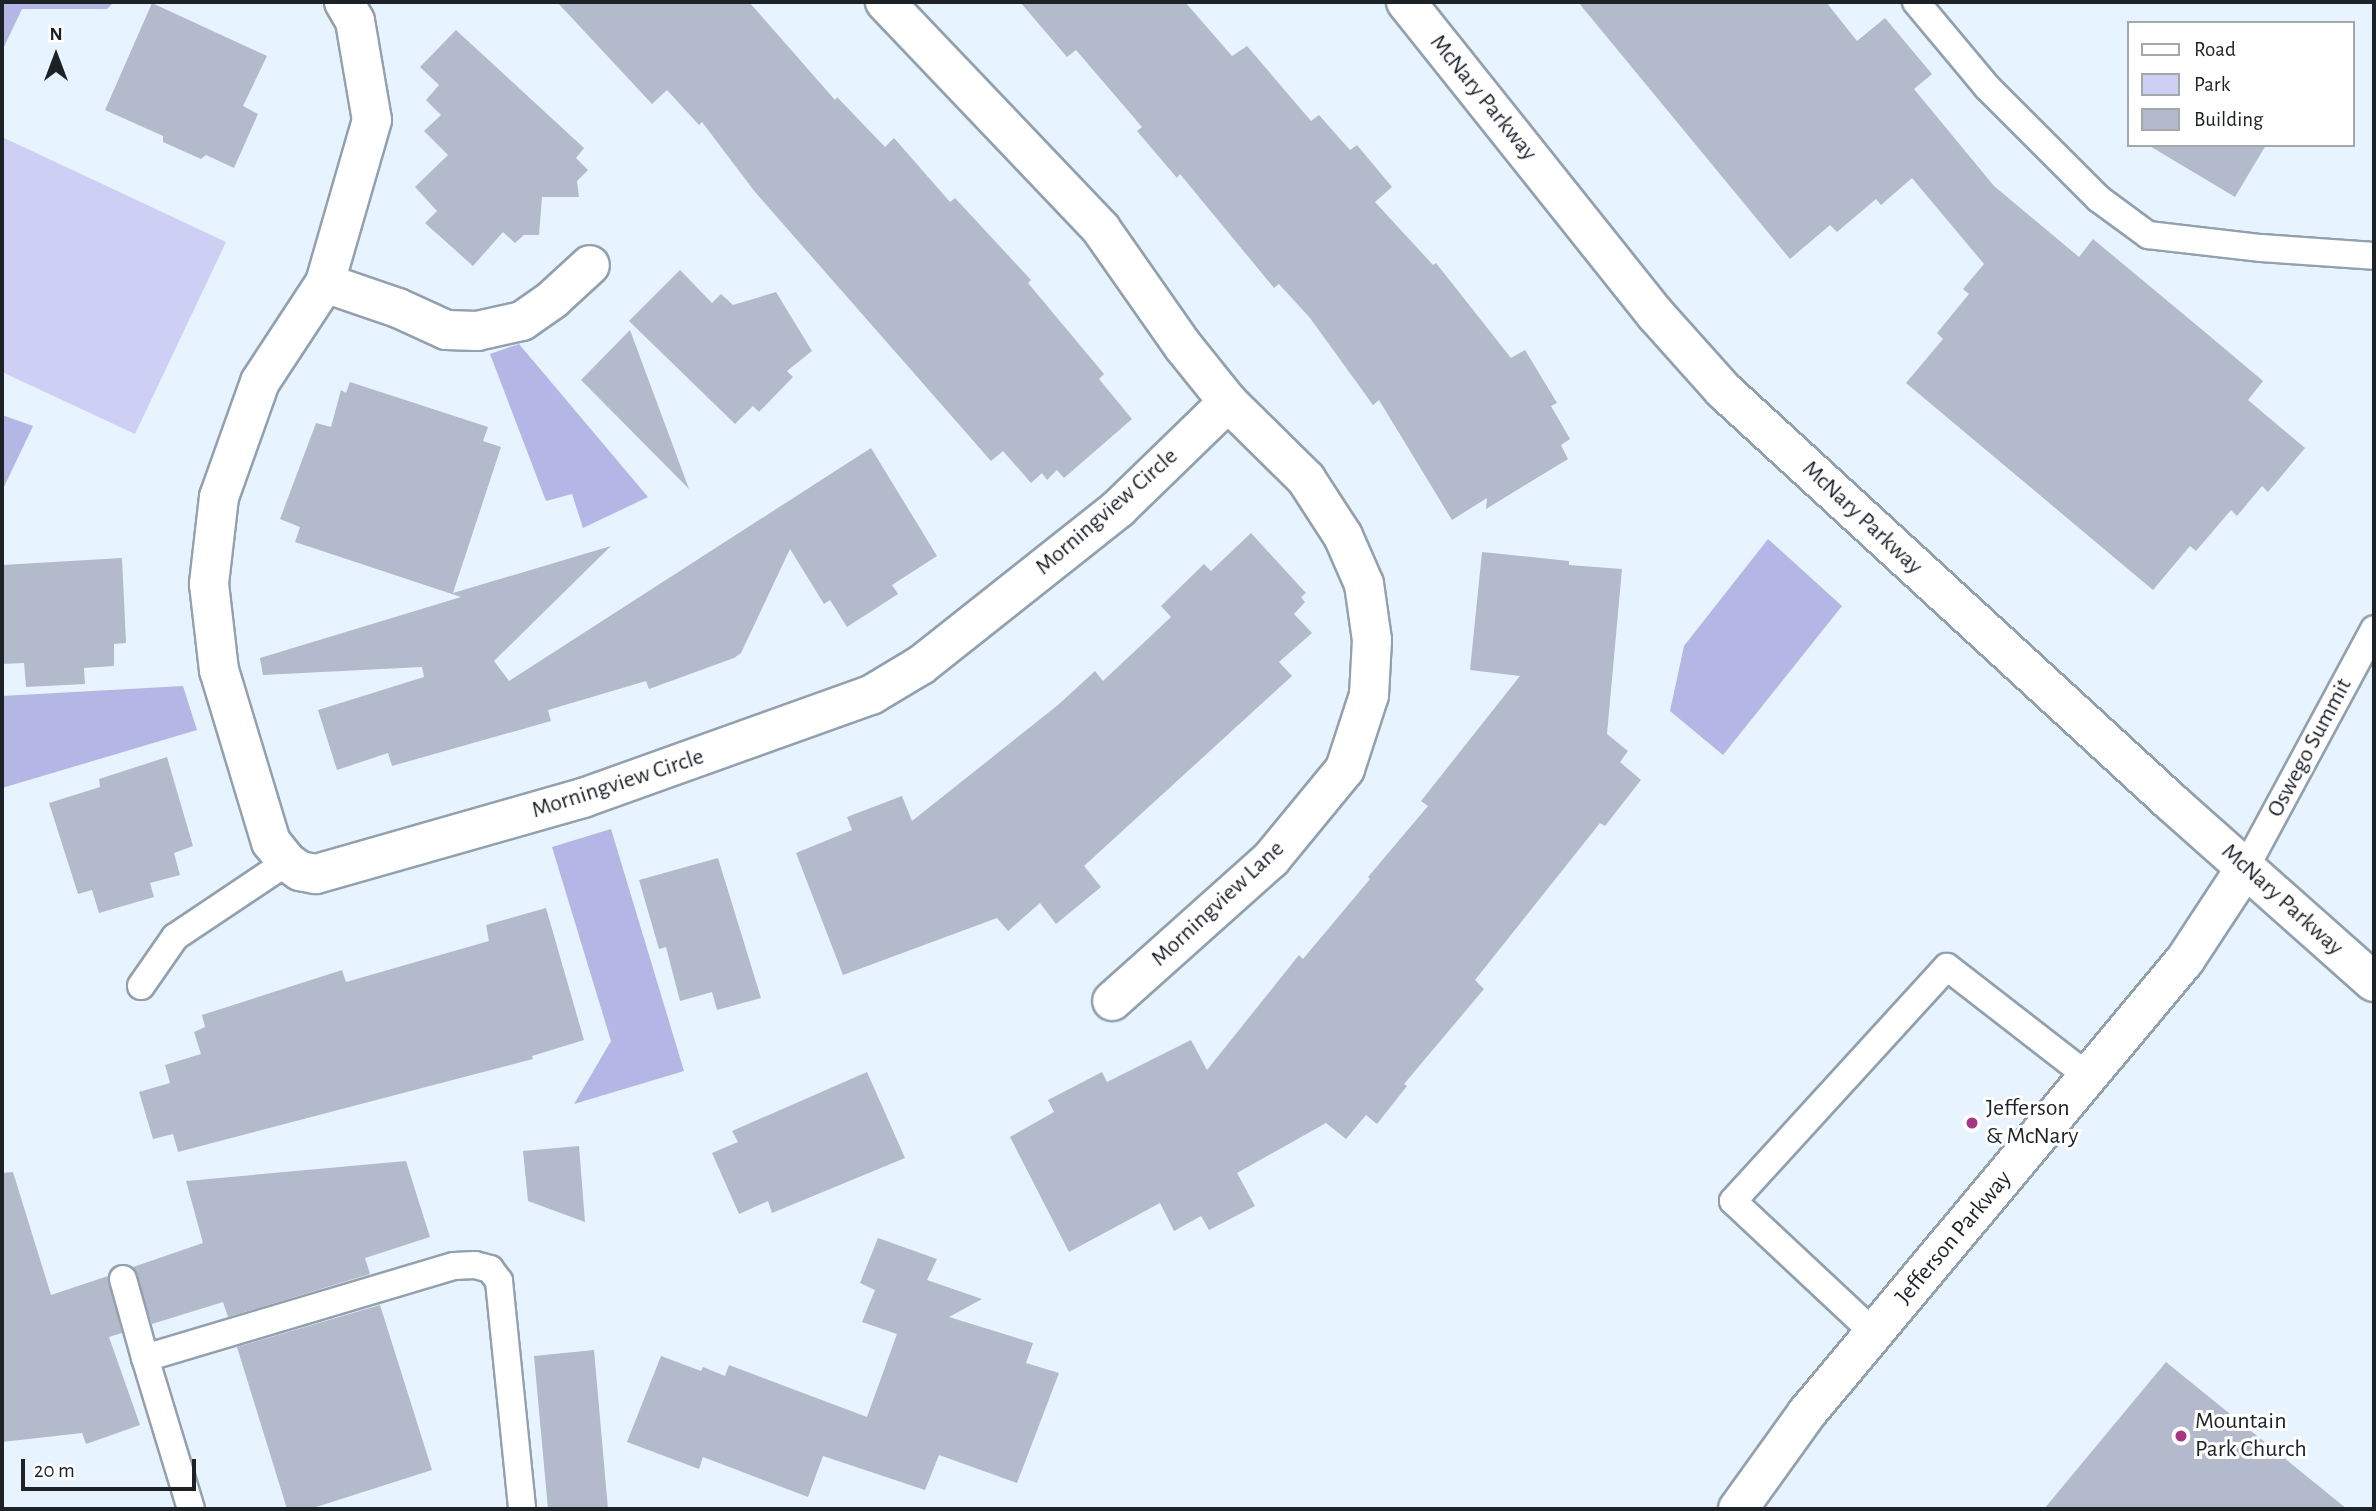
<!DOCTYPE html>
<html>
<head>
<meta charset="utf-8">
<style>
	body { margin:0 }
	#map { position:relative; width:2376px; height:1511px; overflow:hidden; background:#e7f4ff; font-family:"Alegreya Sans",sans-serif }
	div>[style] { position:absolute }
	.green>* { inset:0; background:#cdcff5 }
	.forest>* { inset:0; background:#b4b6e6 }
	.building>* { inset:0; background:#b2bacb }
	.roads { filter:drop-shadow(2px 0 #92a1ae) drop-shadow(-2px 0 #92a1ae) drop-shadow(0 2px #92a1ae) drop-shadow(0 -2px #92a1ae) }
	.service>* { height:26px; margin:-13px; padding:0 13px; transform-origin:13px; border-radius:13px; background:#fff }
	.minor>* { height:38px; margin:-19px; padding:0 19px; transform-origin:19px; border-radius:19px; background:#fff }
	.tertiary>* { height:38px; margin:-19px; padding:0 19px; transform-origin:19px; border-radius:19px; background:#fff }
	.dots>* { width:19px; height:19px; translate:-50% -50%; box-sizing:border-box; border:4px solid #fff; border-radius:50% }
	span { translate:-50% -50%; white-space:nowrap; text-align:center; line-height:1.15; -webkit-text-stroke:6px #fff; paint-order:stroke }
	.street-label { font-size:24px; color:#1d2227 }
	.poi-label { font-size:24px; color:#1d2227 }
	.left { translate:0 -50%; text-align:left }
	.frame { position:absolute; inset:0; border:4px solid #1d2227; pointer-events:none }
	.legend { position:absolute; left:2127px; top:21px; width:228px; height:126px; box-sizing:border-box; background:#fff; border:2px solid #a5a7a9; margin:0; padding:9px 12px; list-style:none; font-size:21px; color:#1d2227 }
	.legend li { display:flex; align-items:center; gap:14px; height:35px }
	.legend b { width:35px; border:2px solid #a5a7a9 }
	.north { position:absolute; left:21px; top:21px; width:70px; height:70px; -webkit-text-stroke:5px #fff; paint-order:stroke; rotate:0deg; font-size:19px; font-weight:700; line-height:28px; text-align:center; color:#1d2227 }
	.north::after { content:''; display:block; margin:auto; width:24px; height:32px; background:#1d2227; clip-path:polygon(50% 0,100% 100%,50% 72%,0 100%) }
	.scale { position:absolute; left:21px; top:1459px; width:175px; height:32px; box-sizing:border-box; border:4px solid #1d2227; border-top:0; padding-left:9px; font-size:21px; line-height:24px; white-space:nowrap; color:#1d2227; -webkit-text-stroke:5px #fff; paint-order:stroke }
</style>
</head>
<body>
<div id="map">
	<div class="green">
		<div style="clip-path:polygon(2px 137px,226px 242px,135px 434px,2px 372px)"></div>
	</div>
	<div class="forest">
		<div style="clip-path:polygon(2px 2px,114px 2px,107px 9px,22px 9px,2px 51px)"></div>
		<div style="clip-path:polygon(519px 344px,648px 497px,583px 528px,572px 494px,546px 501px,490px 354px)"></div>
		<div style="clip-path:polygon(2px 415px,33px 426px,2px 491px)"></div>
		<div style="clip-path:polygon(1768px 539px,1842px 606px,1723px 755px,1670px 711px,1684px 646px)"></div>
		<div style="clip-path:polygon(183px 686px,197px 730px,2px 788px,2px 696px)"></div>
		<div style="clip-path:polygon(611px 829px,684px 1071px,574px 1104px,611px 1041px,552px 847px)"></div>
	</div>
	<div class="building">
		<div style="clip-path:polygon(557px 2px,749px 2px,835px 100px,837px 97px,885px 147px,894px 138px,950px 202px,955px 198px,1031px 280px,1028px 283px,1104px 374px,1099px 379px,1132px 419px,1064px 478px,1057px 470px,1047px 480px,1042px 473px,1031px 483px,1003px 451px,991px 461px,755px 192px,702px 122px,699px 125px,667px 90px,652px 104px)"></div>
		<div style="clip-path:polygon(1020px 2px,1185px 2px,1232px 56px,1247px 46px,1311px 121px,1319px 115px,1350px 150px,1357px 145px,1392px 187px,1375px 202px,1433px 265px,1436px 263px,1511px 358px,1525px 350px,1557px 403px,1551px 406px,1570px 439px,1561px 445px,1568px 459px,1486px 509px,1487px 498px,1452px 520px,1379px 400px,1373px 405px,1310px 318px,1279px 284px,1274px 288px,1180px 174px,1177px 178px,1137px 131px,1142px 127px,1076px 50px,1067px 57px)"></div>
		<div style="clip-path:polygon(1578px 2px,1826px 2px,1857px 41px,1885px 18px,1932px 74px,1914px 89px,1994px 186px,2079px 257px,2093px 239px,2206px 333px,2263px 381px,2248px 400px,2305px 448px,2268px 492px,2262px 486px,2237px 516px,2231px 510px,2196px 551px,2190px 546px,2153px 590px,1906px 383px,1943px 339px,1937px 333px,1969px 294px,1963px 289px,1984px 264px,1912px 178px,1881px 205px,1876px 199px,1837px 232px,1830px 225px,1790px 259px)"></div>
		<div style="clip-path:polygon(152px 3px,267px 56px,243px 106px,258px 114px,234px 168px,206px 155px,201px 159px,163px 142px,163px 136px,105px 110px)"></div>
		<div style="clip-path:polygon(456px 30px,584px 148px,576px 158px,588px 170px,577px 181px,579px 197px,542px 197px,539px 235px,524px 235px,515px 243px,503px 232px,473px 266px,425px 223px,437px 211px,415px 187px,448px 155px,424px 131px,441px 115px,426px 100px,439px 85px,420px 67px)"></div>
		<div style="clip-path:polygon(2148px 145px,2266px 145px,2235px 197px)"></div>
		<div style="clip-path:polygon(680px 270px,712px 303px,721px 294px,733px 305px,776px 292px,812px 351px,787px 371px,793px 377px,759px 412px,753px 406px,735px 424px,629px 321px)"></div>
		<div style="clip-path:polygon(630px 330px,689px 489px,581px 380px)"></div>
		<div style="clip-path:polygon(350px 382px,488px 427px,483px 441px,501px 447px,453px 593px,611px 546px,494px 661px,509px 681px,871px 448px,937px 556px,892px 585px,898px 594px,847px 627px,830px 600px,824px 604px,790px 549px,741px 653px,734px 658px,649px 689px,646px 681px,548px 710px,551px 721px,392px 766px,388px 753px,337px 770px,318px 710px,424px 677px,422px 667px,263px 675px,260px 658px,461px 597px,295px 542px,300px 527px,280px 519px,316px 423px,331px 427px,341px 390px,346px 393px)"></div>
		<div style="clip-path:polygon(1251px 533px,1306px 593px,1301px 597px,1305px 602px,1294px 614px,1312px 633px,1279px 662px,1292px 676px,1084px 866px,1101px 887px,1056px 924px,1040px 903px,1008px 931px,997px 918px,843px 975px,796px 853px,852px 830px,847px 817px,902px 796px,912px 821px,1058px 705px,1095px 671px,1103px 681px,1171px 617px,1161px 606px,1204px 564px,1211px 571px)"></div>
		<div style="clip-path:polygon(1482px 552px,1569px 561px,1569px 565px,1622px 569px,1607px 734px,1628px 751px,1620px 762px,1641px 780px,1605px 826px,1600px 823px,1475px 980px,1484px 989px,1404px 1084px,1407px 1086px,1377px 1124px,1366px 1115px,1346px 1139px,1326px 1123px,1237px 1173px,1255px 1206px,1209px 1230px,1201px 1216px,1174px 1231px,1160px 1203px,1069px 1252px,1010px 1137px,1054px 1112px,1048px 1100px,1102px 1072px,1107px 1082px,1191px 1040px,1207px 1070px,1299px 955px,1303px 959px,1370px 879px,1368px 877px,1428px 806px,1421px 801px,1520px 676px,1470px 670px)"></div>
		<div style="clip-path:polygon(122px 558px,126px 643px,114px 644px,114px 666px,84px 668px,85px 684px,26px 687px,24px 663px,2px 664px,2px 565px)"></div>
		<div style="clip-path:polygon(167px 757px,193px 846px,174px 853px,180px 875px,150px 883px,154px 897px,99px 913px,92px 890px,78px 894px,49px 803px,100px 787px,99px 779px)"></div>
		<div style="clip-path:polygon(718px 858px,761px 998px,717px 1010px,712px 992px,680px 1001px,666px 947px,659px 949px,639px 880px)"></div>
		<div style="clip-path:polygon(546px 908px,584px 1040px,532px 1056px,533px 1059px,178px 1152px,173px 1134px,153px 1139px,139px 1092px,170px 1083px,165px 1065px,201px 1054px,194px 1032px,205px 1027px,202px 1015px,342px 970px,346px 982px,489px 941px,486px 925px)"></div>
		<div style="clip-path:polygon(867px 1072px,905px 1158px,772px 1213px,768px 1201px,739px 1214px,712px 1153px,738px 1142px,732px 1131px)"></div>
		<div style="clip-path:polygon(579px 1146px,585px 1222px,528px 1201px,523px 1151px)"></div>
		<div style="clip-path:polygon(406px 1161px,430px 1237px,365px 1258px,370px 1274px,228px 1317px,223px 1302px,152px 1324px,133px 1267px,203px 1243px,186px 1181px)"></div>
		<div style="clip-path:polygon(13px 1172px,51px 1295px,108px 1276px,122px 1333px,109px 1337px,140px 1425px,86px 1444px,82px 1433px,2px 1442px,2px 1173px)"></div>
		<div style="clip-path:polygon(878px 1238px,937px 1259px,927px 1280px,982px 1299px,949px 1317px,1033px 1343px,1026px 1363px,1059px 1373px,1017px 1483px,939px 1455px,925px 1490px,823px 1456px,808px 1497px,703px 1457px,699px 1469px,627px 1442px,661px 1356px,701px 1371px,703px 1367px,725px 1376px,729px 1365px,867px 1417px,897px 1334px,862px 1322px,875px 1290px,860px 1283px)"></div>
		<div style="clip-path:polygon(380px 1305px,432px 1470px,310px 1509px,287px 1509px,237px 1347px)"></div>
		<div style="clip-path:polygon(594px 1350px,608px 1509px,548px 1509px,534px 1356px)"></div>
		<div style="clip-path:polygon(2166px 1362px,2347px 1509px,2044px 1509px)"></div>
	</div>
	<div class="roads">
		<div class="service">
			<div style="left:1916px;top:2px;width:111px;rotate:50.1deg"></div>
			<div style="left:1987px;top:87px;width:158px;rotate:45deg"></div>
			<div style="left:2099px;top:199px;width:61px;rotate:36.3deg"></div>
			<div style="left:2148px;top:235px;width:114px;rotate:6.6deg"></div>
			<div style="left:2261px;top:248px;width:113px;rotate:4deg"></div>
			<div style="left:2246px;top:867px;width:270px;rotate:-61.7deg"></div>
			<div style="left:141px;top:986px;width:60px;rotate:-55.2deg"></div>
			<div style="left:175px;top:937px;width:135px;rotate:-33.8deg"></div>
			<div style="left:123px;top:1279px;width:82px;rotate:74.4deg"></div>
			<div style="left:1874px;top:1333px;width:193px;rotate:-136.9deg"></div>
			<div style="left:1733px;top:1201px;width:317px;rotate:-47.6deg"></div>
			<div style="left:1947px;top:967px;width:180px;rotate:37.8deg"></div>
			<div style="left:191px;top:1509px;width:158px;rotate:-106.9deg"></div>
			<div style="left:145px;top:1358px;width:322px;rotate:-16.6deg"></div>
			<div style="left:454px;top:1266px;width:21px;rotate:-3deg"></div>
			<div style="left:475px;top:1265px;width:16px;rotate:15deg"></div>
			<div style="left:490px;top:1269px;width:15px;rotate:53deg"></div>
			<div style="left:499px;top:1281px;width:229px;rotate:84.2deg"></div>
		</div>
		<div class="minor">
			<div style="left:344px;top:2px;width:22px;rotate:60deg"></div>
			<div style="left:355px;top:21px;width:100px;rotate:80.3deg"></div>
			<div style="left:372px;top:120px;width:170px;rotate:106.1deg"></div>
			<div style="left:325px;top:283px;width:118px;rotate:123.3deg"></div>
			<div style="left:260px;top:382px;width:122px;rotate:109.6deg"></div>
			<div style="left:219px;top:497px;width:88px;rotate:96.6deg"></div>
			<div style="left:209px;top:584px;width:87px;rotate:83.4deg"></div>
			<div style="left:219px;top:670px;width:180px;rotate:73.2deg"></div>
			<div style="left:271px;top:842px;width:26px;rotate:51deg"></div>
			<div style="left:287px;top:862px;width:16px;rotate:35deg"></div>
			<div style="left:300px;top:871px;width:16px;rotate:11deg"></div>
			<div style="left:316px;top:874px;width:278px;rotate:-15.9deg"></div>
			<div style="left:583px;top:798px;width:306px;rotate:-19.7deg"></div>
			<div style="left:871px;top:695px;width:58px;rotate:-31deg"></div>
			<div style="left:921px;top:665px;width:253px;rotate:-38.4deg"></div>
			<div style="left:1119px;top:508px;width:152px;rotate:-44.2deg"></div>
			<div style="left:885px;top:2px;width:313px;rotate:46.4deg"></div>
			<div style="left:1101px;top:229px;width:143px;rotate:55deg"></div>
			<div style="left:1183px;top:346px;width:72px;rotate:51.2deg"></div>
			<div style="left:1228px;top:402px;width:110px;rotate:44.6deg"></div>
			<div style="left:1306px;top:479px;width:68px;rotate:57deg"></div>
			<div style="left:1343px;top:536px;width:52px;rotate:66.4deg"></div>
			<div style="left:1364px;top:584px;width:57px;rotate:81.9deg"></div>
			<div style="left:1372px;top:640px;width:55px;rotate:93.1deg"></div>
			<div style="left:1369px;top:695px;width:78px;rotate:108deg"></div>
			<div style="left:1345px;top:769px;width:117px;rotate:129.4deg"></div>
			<div style="left:1271px;top:859px;width:213px;rotate:138.2deg"></div>
			<div style="left:325px;top:283px;width:77px;rotate:18.9deg"></div>
			<div style="left:398px;top:308px;width:53px;rotate:24.6deg"></div>
			<div style="left:446px;top:330px;width:31px;rotate:2deg"></div>
			<div style="left:477px;top:331px;width:46px;rotate:-12.5deg"></div>
			<div style="left:522px;top:321px;width:38px;rotate:-35deg"></div>
			<div style="left:553px;top:299px;width:50px;rotate:-42.6deg"></div>
		</div>
		<div class="tertiary">
			<div style="left:1406px;top:2px;width:401px;rotate:51.4deg"></div>
			<div style="left:1656px;top:315px;width:101px;rotate:48.2deg"></div>
			<div style="left:1723px;top:390px;width:609px;rotate:42.6deg"></div>
			<div style="left:2171px;top:802px;width:271px;rotate:41.6deg"></div>
			<div style="left:1738px;top:1509px;width:118px;rotate:-54.3deg"></div>
			<div style="left:1807px;top:1413px;width:590px;rotate:-50.16deg"></div>
			<div style="left:2185px;top:960px;width:111px;rotate:-56.7deg"></div>
		</div>
	</div>
	<div class="dots">
		<div style="left:1972px;top:1123px;background:#ac3286"></div>
		<div style="left:2181px;top:1436px;background:#ac3286"></div>
	</div>
	<div class="street-label">
		<span style="left:1483px;top:98px;rotate:51deg">McNary Parkway</span>
		<span style="left:1107px;top:512px;rotate:-41deg">Morningview Circle</span>
		<span style="left:1862px;top:518px;rotate:43deg">McNary Parkway</span>
		<span style="left:2310px;top:748px;rotate:-62deg">Oswego Summit</span>
		<span style="left:618px;top:784px;rotate:-18deg">Morningview Circle</span>
		<span style="left:2282px;top:900px;rotate:42deg">McNary Parkway</span>
		<span style="left:1218px;top:904px;rotate:-43deg">Morningview Lane</span>
		<span style="left:1954px;top:1238px;rotate:-50deg">Jefferson Parkway</span>
	</div>
	<div class="poi-label">
		<span class="left" style="left:1986px;top:1123px">Jefferson<br>&amp; McNary</span>
		<span class="left" style="left:2195px;top:1436px">Mountain<br>Park Church</span>
	</div>
	<div class="frame"></div>
	<ul class="legend">
	<li><b style="height:9px;background:#fff"></b>Road</li>
	<li><b style="height:19px;background:#cdcff5"></b>Park</li>
	<li><b style="height:19px;background:#b2bacb"></b>Building</li>
	</ul>
	<div class="north">N</div>
	<div class="scale">20 m</div>
</div>
</body>
</html>
